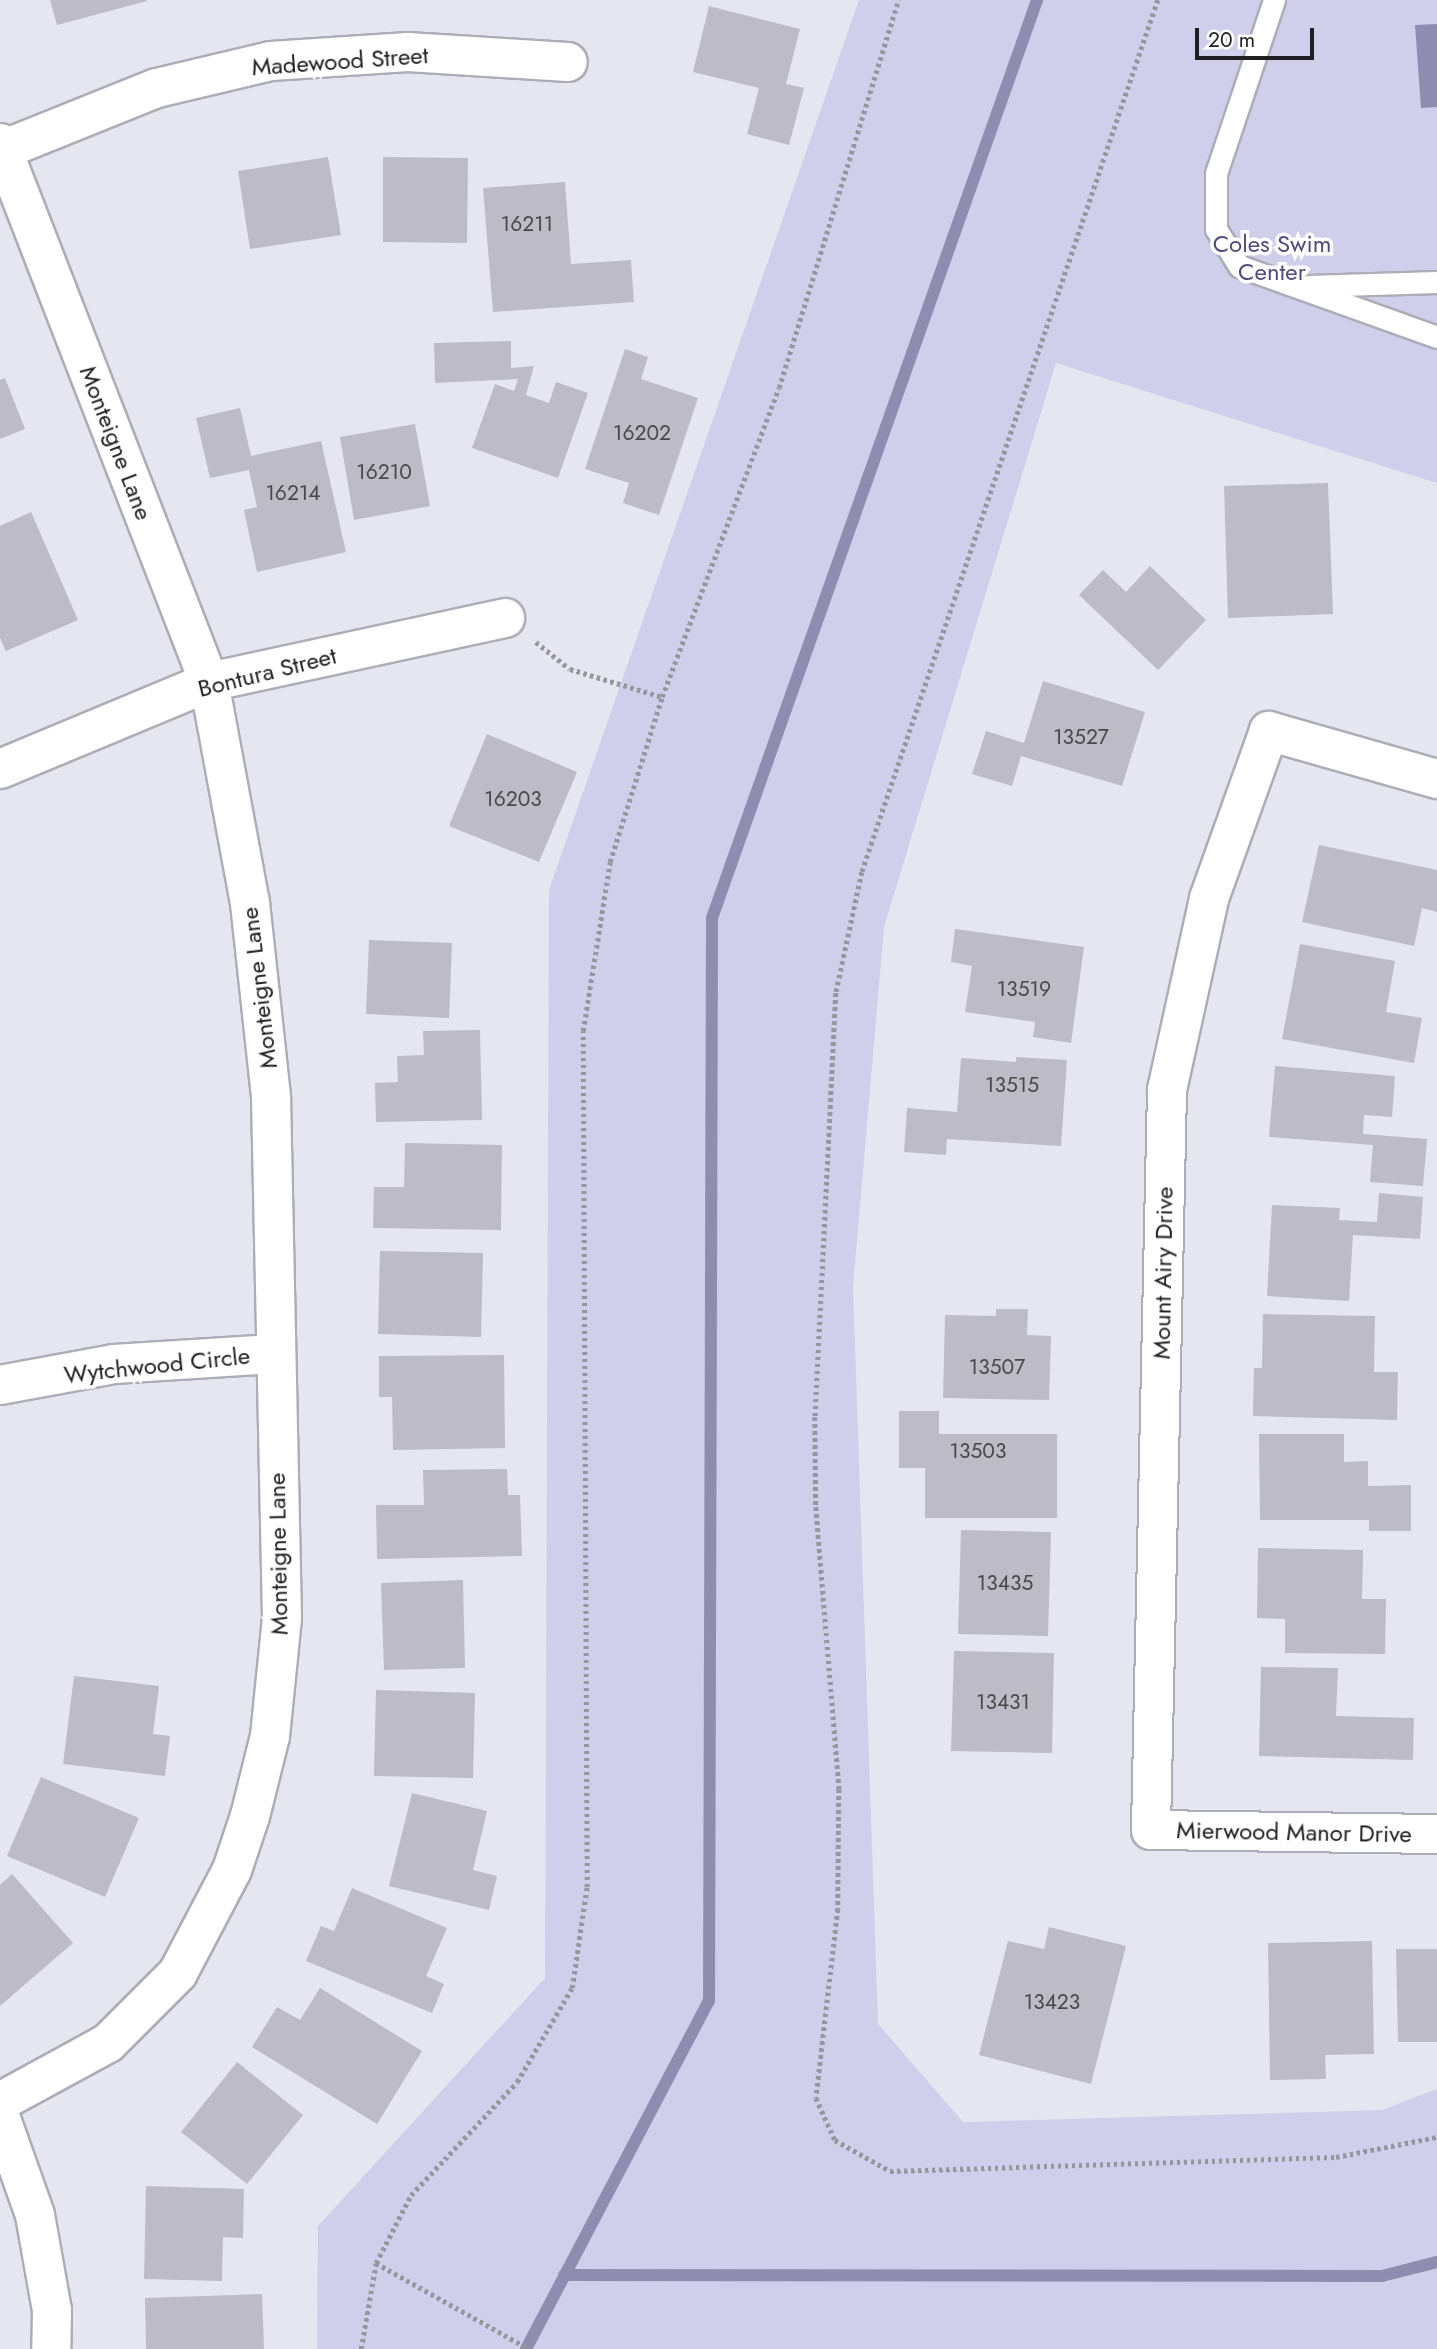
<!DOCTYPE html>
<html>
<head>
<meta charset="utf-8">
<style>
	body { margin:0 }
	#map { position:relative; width:1437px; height:2349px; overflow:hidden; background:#e6e6f1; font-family:Jost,sans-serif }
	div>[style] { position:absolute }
	.green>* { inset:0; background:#cfceeb }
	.water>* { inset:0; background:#8f8daf }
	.stream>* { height:12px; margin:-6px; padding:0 6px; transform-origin:6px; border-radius:6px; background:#8f8daf }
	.building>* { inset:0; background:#bcbbc6 }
	.path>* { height:4.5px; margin-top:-2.25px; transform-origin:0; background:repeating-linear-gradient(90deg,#96969f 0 3.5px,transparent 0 7px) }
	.roads { filter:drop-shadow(2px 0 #adadb8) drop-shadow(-2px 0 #adadb8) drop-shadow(0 2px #adadb8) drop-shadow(0 -2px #adadb8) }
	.service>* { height:21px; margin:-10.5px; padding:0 10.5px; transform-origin:10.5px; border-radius:10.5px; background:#fff }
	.minor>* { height:38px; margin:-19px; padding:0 19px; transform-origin:19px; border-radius:19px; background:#fff }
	span { translate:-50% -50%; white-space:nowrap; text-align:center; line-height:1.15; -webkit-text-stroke:7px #fff; paint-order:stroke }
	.number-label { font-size:21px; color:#47474c }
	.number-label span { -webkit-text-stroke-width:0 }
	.street-label { font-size:24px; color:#202024 }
	.park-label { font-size:24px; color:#514b7d }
	.scale { position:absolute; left:1195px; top:28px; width:119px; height:32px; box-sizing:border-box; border:4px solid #202024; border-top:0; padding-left:9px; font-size:21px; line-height:24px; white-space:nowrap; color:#202024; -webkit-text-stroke:5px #fff; paint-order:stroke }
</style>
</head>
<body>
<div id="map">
	<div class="green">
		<div style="clip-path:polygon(859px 0,1437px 0,1437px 483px,1056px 363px,884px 927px,853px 1287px,878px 2024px,963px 2122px,1382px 2110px,1437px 2089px,1437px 2349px,317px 2349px,318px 2226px,545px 1978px,549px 890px)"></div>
	</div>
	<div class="water">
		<div style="clip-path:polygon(1437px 24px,1437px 107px,1421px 108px,1415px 25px)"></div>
	</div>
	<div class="stream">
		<div style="left:564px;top:2275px;width:818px;rotate:0.07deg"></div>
		<div style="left:1382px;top:2276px;width:57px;rotate:-14.3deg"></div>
		<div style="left:526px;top:2349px;width:393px;rotate:-62.3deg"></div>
		<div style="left:709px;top:2001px;width:1083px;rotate:-89.84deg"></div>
		<div style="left:712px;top:918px;width:974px;rotate:-70.5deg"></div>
	</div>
	<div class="building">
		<div style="clip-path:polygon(50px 0,147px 0,147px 1px,57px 25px)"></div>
		<div style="clip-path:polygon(709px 6px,800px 29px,786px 84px,804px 88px,789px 145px,747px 134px,759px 88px,693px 72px)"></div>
		<div style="clip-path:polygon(328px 157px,341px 235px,250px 249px,238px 171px)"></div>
		<div style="clip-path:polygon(383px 157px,468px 158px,467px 243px,383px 242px)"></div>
		<div style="clip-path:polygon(565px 182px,571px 264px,631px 260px,634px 302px,493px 312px,483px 188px)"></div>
		<div style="clip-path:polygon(511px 341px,511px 368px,534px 366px,526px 395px,549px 403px,556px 382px,588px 393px,558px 478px,472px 448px,495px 384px,514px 391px,518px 379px,435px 383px,434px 343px)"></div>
		<div style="clip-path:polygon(625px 349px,648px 357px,641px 379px,698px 398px,659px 515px,623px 503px,629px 483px,585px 469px)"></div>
		<div style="clip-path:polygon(5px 378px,25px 429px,0 439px,0 380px)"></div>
		<div style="clip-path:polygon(240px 408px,251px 456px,321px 441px,346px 552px,257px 572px,244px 510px,257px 507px,249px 470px,210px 478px,196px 418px)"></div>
		<div style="clip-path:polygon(415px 424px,430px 506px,354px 520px,340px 437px)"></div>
		<div style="clip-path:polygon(1328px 483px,1333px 614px,1228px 618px,1224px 486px)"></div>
		<div style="clip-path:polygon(31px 512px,78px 620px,6px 651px,0 638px,0 526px)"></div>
		<div style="clip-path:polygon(1150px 566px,1206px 620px,1158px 670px,1079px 595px,1103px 570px,1126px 592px)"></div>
		<div style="clip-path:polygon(1043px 681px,1145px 712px,1122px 786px,1021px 756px,1012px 786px,972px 774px,986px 731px,1024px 743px)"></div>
		<div style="clip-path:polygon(487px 734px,577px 772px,539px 862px,449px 826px)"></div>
		<div style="clip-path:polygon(1319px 845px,1437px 870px,1437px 912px,1422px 908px,1414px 946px,1302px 922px)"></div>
		<div style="clip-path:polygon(955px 929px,1084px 947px,1071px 1043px,1033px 1037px,1035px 1022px,965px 1012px,972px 966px,951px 962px)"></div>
		<div style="clip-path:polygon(369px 940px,452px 943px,449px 1018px,366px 1014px)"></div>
		<div style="clip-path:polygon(1300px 944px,1395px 961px,1386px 1012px,1422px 1018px,1414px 1063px,1282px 1039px)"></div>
		<div style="clip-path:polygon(480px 1030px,482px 1120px,376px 1122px,375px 1083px,398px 1082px,397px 1056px,424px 1055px,423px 1031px)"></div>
		<div style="clip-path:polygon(1016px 1057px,1067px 1060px,1061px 1146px,947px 1139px,946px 1155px,904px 1152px,907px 1108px,957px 1112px,961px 1058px,1016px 1062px)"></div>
		<div style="clip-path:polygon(1275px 1066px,1395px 1076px,1392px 1117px,1364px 1115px,1363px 1134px,1427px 1139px,1423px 1186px,1370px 1182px,1373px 1145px,1269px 1137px)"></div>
		<div style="clip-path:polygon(405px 1143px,502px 1145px,501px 1230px,373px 1228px,374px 1187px,404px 1187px)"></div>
		<div style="clip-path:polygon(1379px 1193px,1423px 1197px,1420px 1239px,1353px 1235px,1349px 1301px,1267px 1296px,1272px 1205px,1340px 1208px,1339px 1220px,1377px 1222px)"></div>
		<div style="clip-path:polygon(380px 1251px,483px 1253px,481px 1337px,378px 1334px)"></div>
		<div style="clip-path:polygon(996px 1309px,1028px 1309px,1027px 1335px,1051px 1336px,1049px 1400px,943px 1398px,945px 1315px,996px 1316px)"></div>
		<div style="clip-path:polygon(1263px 1314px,1375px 1316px,1374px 1372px,1398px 1372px,1397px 1420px,1253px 1416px,1254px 1368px,1262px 1368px)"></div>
		<div style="clip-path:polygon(504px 1355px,505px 1448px,393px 1450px,392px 1397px,379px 1397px,379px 1356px)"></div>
		<div style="clip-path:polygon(899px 1411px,939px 1411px,939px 1434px,1057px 1434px,1057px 1518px,925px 1518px,925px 1468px,899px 1468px)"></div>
		<div style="clip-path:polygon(1259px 1434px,1344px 1434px,1344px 1462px,1368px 1461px,1368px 1486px,1411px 1485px,1411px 1531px,1369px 1531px,1369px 1520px,1260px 1520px)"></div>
		<div style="clip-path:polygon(507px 1469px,508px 1495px,520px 1495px,522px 1556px,377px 1559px,376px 1505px,424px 1505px,423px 1470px)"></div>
		<div style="clip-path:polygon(961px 1530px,1051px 1532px,1048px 1636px,958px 1634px)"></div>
		<div style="clip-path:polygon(1258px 1548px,1363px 1550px,1362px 1599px,1386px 1599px,1385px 1654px,1285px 1653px,1285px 1619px,1257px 1618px)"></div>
		<div style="clip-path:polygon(463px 1580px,465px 1668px,384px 1670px,381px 1583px)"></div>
		<div style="clip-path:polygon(954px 1651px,1054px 1653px,1052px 1753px,951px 1751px)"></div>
		<div style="clip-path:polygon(1261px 1667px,1338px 1668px,1336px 1716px,1414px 1718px,1413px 1760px,1259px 1756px)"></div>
		<div style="clip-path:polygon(74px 1676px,159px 1686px,153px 1734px,170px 1736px,165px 1776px,63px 1764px)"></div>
		<div style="clip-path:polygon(376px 1690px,475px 1693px,473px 1778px,374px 1776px)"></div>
		<div style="clip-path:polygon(41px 1777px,139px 1818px,105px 1897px,7px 1856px)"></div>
		<div style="clip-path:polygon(412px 1793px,487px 1811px,473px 1870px,497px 1876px,489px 1910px,389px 1886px)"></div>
		<div style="clip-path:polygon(12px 1874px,73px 1943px,0 2006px,0 1885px)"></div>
		<div style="clip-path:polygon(352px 1888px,447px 1928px,426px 1976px,444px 1984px,432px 2013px,306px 1961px,321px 1926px,334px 1931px)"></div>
		<div style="clip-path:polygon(1049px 1927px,1126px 1946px,1091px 2084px,979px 2055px,1008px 1941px,1044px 1949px)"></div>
		<div style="clip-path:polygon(1372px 1941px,1374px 2054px,1325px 2055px,1326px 2079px,1270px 2080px,1268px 1943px)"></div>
		<div style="clip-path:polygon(1396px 1949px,1437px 1949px,1437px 2042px,1398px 2042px)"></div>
		<div style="clip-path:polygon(320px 1988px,422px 2051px,377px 2124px,252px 2047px,277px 2007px,300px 2020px)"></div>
		<div style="clip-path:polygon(237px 2062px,303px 2115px,247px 2184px,181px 2132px)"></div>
		<div style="clip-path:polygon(146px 2186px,244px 2189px,243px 2238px,223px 2237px,222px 2281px,144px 2279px)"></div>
		<div style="clip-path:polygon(262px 2294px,264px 2349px,146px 2349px,145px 2298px)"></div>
	</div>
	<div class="path">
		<div style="left:1158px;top:0;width:921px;rotate:108.75deg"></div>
		<div style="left:862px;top:872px;width:124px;rotate:102.1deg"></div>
		<div style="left:836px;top:993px;width:425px;rotate:92.8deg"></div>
		<div style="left:815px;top:1417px;width:90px;rotate:89.4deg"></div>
		<div style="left:816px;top:1507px;width:283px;rotate:85.3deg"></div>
		<div style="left:839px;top:1789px;width:120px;rotate:90.5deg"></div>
		<div style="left:838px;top:1909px;width:190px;rotate:96.6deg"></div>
		<div style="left:816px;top:2098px;width:46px;rotate:65.7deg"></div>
		<div style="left:835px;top:2140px;width:63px;rotate:29.4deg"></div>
		<div style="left:890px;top:2171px;width:446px;rotate:-1.8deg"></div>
		<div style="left:1336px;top:2157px;width:103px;rotate:-11.2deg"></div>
		<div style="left:536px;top:642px;width:43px;rotate:38.5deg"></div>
		<div style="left:570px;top:669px;width:96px;rotate:16.9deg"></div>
		<div style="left:376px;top:2263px;width:176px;rotate:29.3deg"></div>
		<div style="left:361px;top:2349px;width:87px;rotate:-80.1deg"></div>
		<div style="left:376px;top:2263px;width:76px;rotate:-62.8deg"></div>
		<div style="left:411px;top:2195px;width:155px;rotate:-46.8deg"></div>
		<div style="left:517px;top:2082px;width:109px;rotate:-59.7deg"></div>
		<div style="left:572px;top:1988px;width:102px;rotate:-81.6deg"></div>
		<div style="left:587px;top:1887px;width:856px;rotate:-90.27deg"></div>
		<div style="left:583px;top:1031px;width:171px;rotate:-80.9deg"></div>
		<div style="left:610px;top:862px;width:173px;rotate:-72.5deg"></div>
		<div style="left:662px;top:697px;width:330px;rotate:-69.3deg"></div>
		<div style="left:779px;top:388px;width:406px;rotate:-72.9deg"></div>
	</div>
	<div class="roads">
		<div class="service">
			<div style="left:1274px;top:0;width:182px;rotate:108.5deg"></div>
			<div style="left:1216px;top:173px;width:56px;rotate:90deg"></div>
			<div style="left:1216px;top:229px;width:44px;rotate:58.1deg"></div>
			<div style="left:1239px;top:266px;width:210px;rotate:19.7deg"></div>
			<div style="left:1308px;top:286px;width:129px;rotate:-1.8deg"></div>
		</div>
		<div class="minor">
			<div style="left:0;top:143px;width:578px;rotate:68.81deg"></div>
			<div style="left:209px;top:682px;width:225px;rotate:79.5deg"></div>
			<div style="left:250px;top:903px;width:195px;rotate:83.8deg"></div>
			<div style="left:271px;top:1097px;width:521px;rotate:88.79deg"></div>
			<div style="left:282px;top:1618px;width:119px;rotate:95.8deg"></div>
			<div style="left:270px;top:1736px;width:82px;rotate:104deg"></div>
			<div style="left:250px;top:1816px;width:57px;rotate:108.4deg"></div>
			<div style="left:232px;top:1870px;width:116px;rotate:117.7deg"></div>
			<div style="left:178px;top:1973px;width:99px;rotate:135deg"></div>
			<div style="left:108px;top:2043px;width:123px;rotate:151.4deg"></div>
			<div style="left:0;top:151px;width:169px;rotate:-21.9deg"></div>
			<div style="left:157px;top:88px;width:117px;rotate:-13.3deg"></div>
			<div style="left:271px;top:61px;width:137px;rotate:-3.8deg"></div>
			<div style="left:408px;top:52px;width:160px;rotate:3.6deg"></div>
			<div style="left:0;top:769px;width:226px;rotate:-22.6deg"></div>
			<div style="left:209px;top:682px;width:303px;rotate:-12.2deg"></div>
			<div style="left:1437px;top:779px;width:175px;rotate:-164.1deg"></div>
			<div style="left:1269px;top:731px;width:178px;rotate:109.7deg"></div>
			<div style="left:1209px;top:899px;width:196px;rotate:102.4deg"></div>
			<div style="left:1167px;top:1090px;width:740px;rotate:91.24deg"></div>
			<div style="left:1151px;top:1830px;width:286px;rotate:0.8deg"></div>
			<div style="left:0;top:1385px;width:116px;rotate:-10.4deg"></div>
			<div style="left:114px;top:1364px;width:160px;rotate:-3.6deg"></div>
			<div style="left:0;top:2116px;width:105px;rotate:70.5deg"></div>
			<div style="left:35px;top:2215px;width:97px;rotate:79.9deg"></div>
			<div style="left:52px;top:2310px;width:39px;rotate:91deg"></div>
		</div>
	</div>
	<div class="number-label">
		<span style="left:527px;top:224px">16211</span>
		<span style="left:642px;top:433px">16202</span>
		<span style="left:384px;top:472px">16210</span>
		<span style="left:293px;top:493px">16214</span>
		<span style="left:1081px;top:737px">13527</span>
		<span style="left:513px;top:799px">16203</span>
		<span style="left:1024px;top:989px">13519</span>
		<span style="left:1012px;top:1085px">13515</span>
		<span style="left:997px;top:1367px">13507</span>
		<span style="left:978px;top:1451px">13503</span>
		<span style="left:1005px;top:1583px">13435</span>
		<span style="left:1003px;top:1702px">13431</span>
		<span style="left:1052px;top:2002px">13423</span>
	</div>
	<div class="street-label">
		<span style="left:340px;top:61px;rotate:-4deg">Madewood Street</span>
		<span style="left:116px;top:443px;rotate:69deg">Monteigne Lane</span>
		<span style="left:267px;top:672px;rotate:-14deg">Bontura Street</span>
		<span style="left:259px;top:988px;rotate:-97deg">Monteigne Lane</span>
		<span style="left:1163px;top:1273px;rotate:-89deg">Mount Airy Drive</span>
		<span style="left:157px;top:1365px;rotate:-6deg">Wytchwood Circle</span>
		<span style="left:278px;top:1554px;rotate:-91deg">Monteigne Lane</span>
		<span style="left:1294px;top:1832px;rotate:1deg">Mierwood Manor Drive</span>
	</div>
	<div class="park-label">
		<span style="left:1272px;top:258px">Coles Swim<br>Center</span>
	</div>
	<div class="scale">20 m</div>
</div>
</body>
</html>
